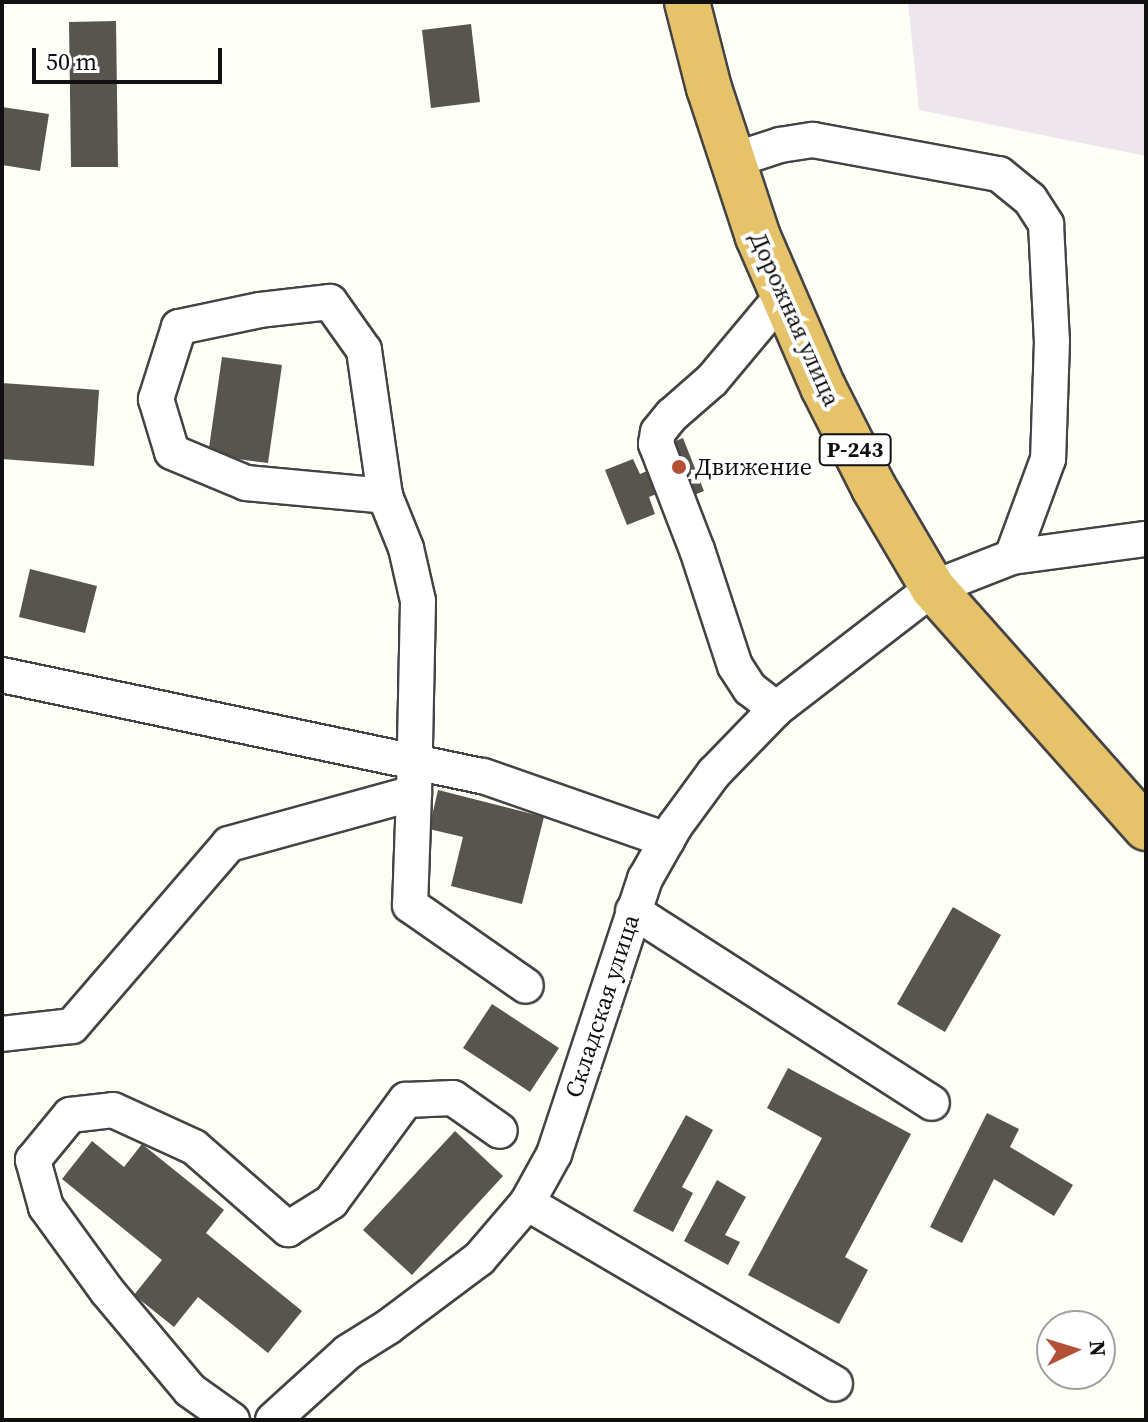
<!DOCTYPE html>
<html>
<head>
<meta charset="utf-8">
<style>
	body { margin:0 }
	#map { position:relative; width:1148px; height:1422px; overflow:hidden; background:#fdfef5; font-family:"Source Serif 4",serif }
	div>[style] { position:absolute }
	.industrial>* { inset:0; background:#eee6ed }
	.building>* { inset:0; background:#58554e }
	.roads { filter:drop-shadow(2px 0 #444) drop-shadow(-2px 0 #444) drop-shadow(0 2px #444) drop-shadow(0 -2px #444) }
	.minor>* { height:34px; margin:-17px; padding:0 17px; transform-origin:17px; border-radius:17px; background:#fff }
	.highway>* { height:44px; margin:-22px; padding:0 22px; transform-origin:22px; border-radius:22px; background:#e6c36b }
	.dots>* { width:22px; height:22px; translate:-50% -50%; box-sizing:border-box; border:4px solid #fff; border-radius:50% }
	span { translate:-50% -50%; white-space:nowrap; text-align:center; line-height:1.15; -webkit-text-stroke:8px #fff; paint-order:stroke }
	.shield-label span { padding:2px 6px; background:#fff; border:2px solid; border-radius:6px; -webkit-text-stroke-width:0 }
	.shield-label { font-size:22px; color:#111; font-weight:700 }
	.street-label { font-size:24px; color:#111 }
	.poi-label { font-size:24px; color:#111 }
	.left { translate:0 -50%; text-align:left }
	.frame { position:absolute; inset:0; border:4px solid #111; pointer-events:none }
	.north { position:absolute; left:1036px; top:1310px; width:80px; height:80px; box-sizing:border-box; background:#fff; border:2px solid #a0a0a0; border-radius:50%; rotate:86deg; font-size:22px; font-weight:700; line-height:32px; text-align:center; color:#111 }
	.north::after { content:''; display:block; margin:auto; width:28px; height:36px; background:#b45035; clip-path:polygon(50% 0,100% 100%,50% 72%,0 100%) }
	.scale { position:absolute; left:32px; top:48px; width:190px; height:36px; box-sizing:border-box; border:4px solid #111; border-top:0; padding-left:10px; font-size:24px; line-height:28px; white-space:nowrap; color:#111; -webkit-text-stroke:6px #fff; paint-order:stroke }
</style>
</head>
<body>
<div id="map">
	<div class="industrial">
		<div style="clip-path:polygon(908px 2px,1146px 2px,1146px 156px,919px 110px)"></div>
	</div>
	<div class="building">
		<div style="clip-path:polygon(116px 21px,118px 167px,71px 167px,69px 22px)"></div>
		<div style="clip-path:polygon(471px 24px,480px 102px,431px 108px,422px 30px)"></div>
		<div style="clip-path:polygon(2px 107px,49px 114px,40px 171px,2px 165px)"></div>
		<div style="clip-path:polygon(222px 357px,282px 365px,268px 463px,208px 455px)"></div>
		<div style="clip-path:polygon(2px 383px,99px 390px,94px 466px,2px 459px)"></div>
		<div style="clip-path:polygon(683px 438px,704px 491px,674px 503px,669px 489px,649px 497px,655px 514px,627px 525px,605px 470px,633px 459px,640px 474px,659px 466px,653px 450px)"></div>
		<div style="clip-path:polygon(30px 569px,97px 586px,85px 633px,19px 617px)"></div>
		<div style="clip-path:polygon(438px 790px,544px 817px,522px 904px,451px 886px,463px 837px,429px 829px)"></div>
		<div style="clip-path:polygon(953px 907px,1001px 935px,945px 1032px,897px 1004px)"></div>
		<div style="clip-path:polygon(492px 1004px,559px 1048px,530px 1092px,463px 1048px)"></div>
		<div style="clip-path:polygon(788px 1068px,911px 1134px,845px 1257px,868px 1270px,839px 1324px,748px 1275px,822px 1138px,767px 1108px)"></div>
		<div style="clip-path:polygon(987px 1113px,1019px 1129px,1010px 1147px,1073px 1185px,1054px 1216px,994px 1179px,962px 1243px,930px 1227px)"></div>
		<div style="clip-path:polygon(686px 1115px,713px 1130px,682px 1187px,693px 1193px,673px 1232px,633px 1211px)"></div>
		<div style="clip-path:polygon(455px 1131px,503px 1176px,412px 1275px,363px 1230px)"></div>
		<div style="clip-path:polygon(92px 1141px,124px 1167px,142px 1144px,224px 1210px,206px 1233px,302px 1311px,268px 1353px,198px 1297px,174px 1327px,134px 1295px,162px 1260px,62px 1179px)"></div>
		<div style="clip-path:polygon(717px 1180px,746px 1197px,725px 1235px,740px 1242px,728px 1265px,684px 1241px)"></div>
	</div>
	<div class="roads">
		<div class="minor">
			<div style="left:731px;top:161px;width:52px;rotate:-18.1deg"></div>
			<div style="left:780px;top:145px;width:33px;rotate:-9deg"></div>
			<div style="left:813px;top:140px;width:189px;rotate:10.4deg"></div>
			<div style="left:999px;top:174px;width:40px;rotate:39deg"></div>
			<div style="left:1030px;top:199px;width:30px;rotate:57deg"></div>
			<div style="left:1046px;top:224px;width:117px;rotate:87.1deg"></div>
			<div style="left:1052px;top:341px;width:118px;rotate:91.9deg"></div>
			<div style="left:1048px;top:459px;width:104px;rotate:110.2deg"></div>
			<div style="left:2px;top:675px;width:491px;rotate:11.9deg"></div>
			<div style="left:483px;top:776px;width:195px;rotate:19.2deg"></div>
			<div style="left:776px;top:709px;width:33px;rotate:-142deg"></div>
			<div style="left:750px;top:689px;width:27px;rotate:-123deg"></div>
			<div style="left:735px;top:666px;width:122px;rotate:-108.1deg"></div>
			<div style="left:697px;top:550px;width:114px;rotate:-111.1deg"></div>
			<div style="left:656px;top:444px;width:12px;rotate:-81deg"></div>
			<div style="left:658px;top:432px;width:22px;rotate:-51deg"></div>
			<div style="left:672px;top:415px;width:53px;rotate:-41.2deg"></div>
			<div style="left:712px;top:380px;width:111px;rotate:-50.1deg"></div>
			<div style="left:414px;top:793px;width:112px;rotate:92deg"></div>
			<div style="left:410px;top:905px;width:141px;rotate:34.9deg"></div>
			<div style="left:633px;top:911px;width:355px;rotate:32.7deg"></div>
			<div style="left:2px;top:1034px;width:70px;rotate:-6.5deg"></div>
			<div style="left:72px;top:1026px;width:240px;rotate:-49.2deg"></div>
			<div style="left:229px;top:844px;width:192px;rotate:-15.4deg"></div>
			<div style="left:414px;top:793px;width:192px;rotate:-88.8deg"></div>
			<div style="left:418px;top:601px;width:54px;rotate:-102.8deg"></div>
			<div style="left:406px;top:548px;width:56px;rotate:-112deg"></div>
			<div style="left:385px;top:496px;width:148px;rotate:-98.2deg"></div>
			<div style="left:364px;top:350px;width:59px;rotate:-125.3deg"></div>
			<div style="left:330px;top:302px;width:70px;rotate:173.5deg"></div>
			<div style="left:260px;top:310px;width:83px;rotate:168.1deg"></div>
			<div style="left:179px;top:327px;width:76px;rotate:107.7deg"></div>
			<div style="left:156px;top:399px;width:55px;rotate:73.2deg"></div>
			<div style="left:172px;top:452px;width:80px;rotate:22.7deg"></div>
			<div style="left:246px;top:483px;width:140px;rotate:5.3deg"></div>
			<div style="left:527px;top:1203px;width:357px;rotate:30.4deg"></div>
			<div style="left:232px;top:1420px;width:52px;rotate:-144.5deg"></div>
			<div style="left:190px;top:1390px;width:129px;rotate:-130deg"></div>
			<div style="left:107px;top:1291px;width:104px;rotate:-126deg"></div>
			<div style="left:46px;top:1207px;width:49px;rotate:-105.5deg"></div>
			<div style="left:33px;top:1160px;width:58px;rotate:-50.6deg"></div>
			<div style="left:70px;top:1115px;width:43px;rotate:-6.6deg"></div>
			<div style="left:113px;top:1110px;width:89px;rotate:24.6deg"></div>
			<div style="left:194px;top:1147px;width:125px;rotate:41.1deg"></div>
			<div style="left:288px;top:1229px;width:51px;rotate:-32.1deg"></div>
			<div style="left:331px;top:1202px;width:127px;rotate:-53.7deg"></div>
			<div style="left:406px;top:1100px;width:47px;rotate:-2.4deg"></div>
			<div style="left:453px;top:1098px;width:57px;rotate:35.1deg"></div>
			<div style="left:273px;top:1420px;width:101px;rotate:-42.2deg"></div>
			<div style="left:348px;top:1352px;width:47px;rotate:-32deg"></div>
			<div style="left:388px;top:1327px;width:114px;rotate:-36.8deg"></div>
			<div style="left:479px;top:1259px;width:74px;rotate:-49.4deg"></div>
			<div style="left:527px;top:1203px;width:56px;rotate:-61.1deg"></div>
			<div style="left:554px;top:1154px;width:290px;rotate:-71.7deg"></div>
			<div style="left:645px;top:879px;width:61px;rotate:-60.5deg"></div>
			<div style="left:675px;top:826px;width:66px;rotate:-53.7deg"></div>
			<div style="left:714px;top:773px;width:89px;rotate:-45.9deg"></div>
			<div style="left:776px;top:709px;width:198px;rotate:-37.6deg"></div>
			<div style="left:933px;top:588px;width:85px;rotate:-21.4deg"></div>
			<div style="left:1012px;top:557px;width:135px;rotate:-7.7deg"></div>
		</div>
		<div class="highway">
			<div style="left:687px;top:2px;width:89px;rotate:75.7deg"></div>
			<div style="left:709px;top:88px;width:157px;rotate:71.8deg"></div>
			<div style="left:758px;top:237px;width:163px;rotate:66.6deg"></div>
			<div style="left:823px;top:387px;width:113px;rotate:63.2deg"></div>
			<div style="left:874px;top:488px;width:116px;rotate:59.5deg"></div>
			<div style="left:933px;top:588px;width:321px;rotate:48.4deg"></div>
		</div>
	</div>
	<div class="dots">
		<div style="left:679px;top:467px;background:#b45035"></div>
	</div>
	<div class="shield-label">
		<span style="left:855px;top:450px">Р-243</span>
	</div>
	<div class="street-label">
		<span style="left:795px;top:319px;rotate:66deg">Дорожная улица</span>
		<span style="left:602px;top:1006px;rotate:-72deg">Складская улица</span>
	</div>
	<div class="poi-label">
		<span class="left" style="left:695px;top:467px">Движение</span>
	</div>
	<div class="frame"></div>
	<div class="north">N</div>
	<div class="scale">50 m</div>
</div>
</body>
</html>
